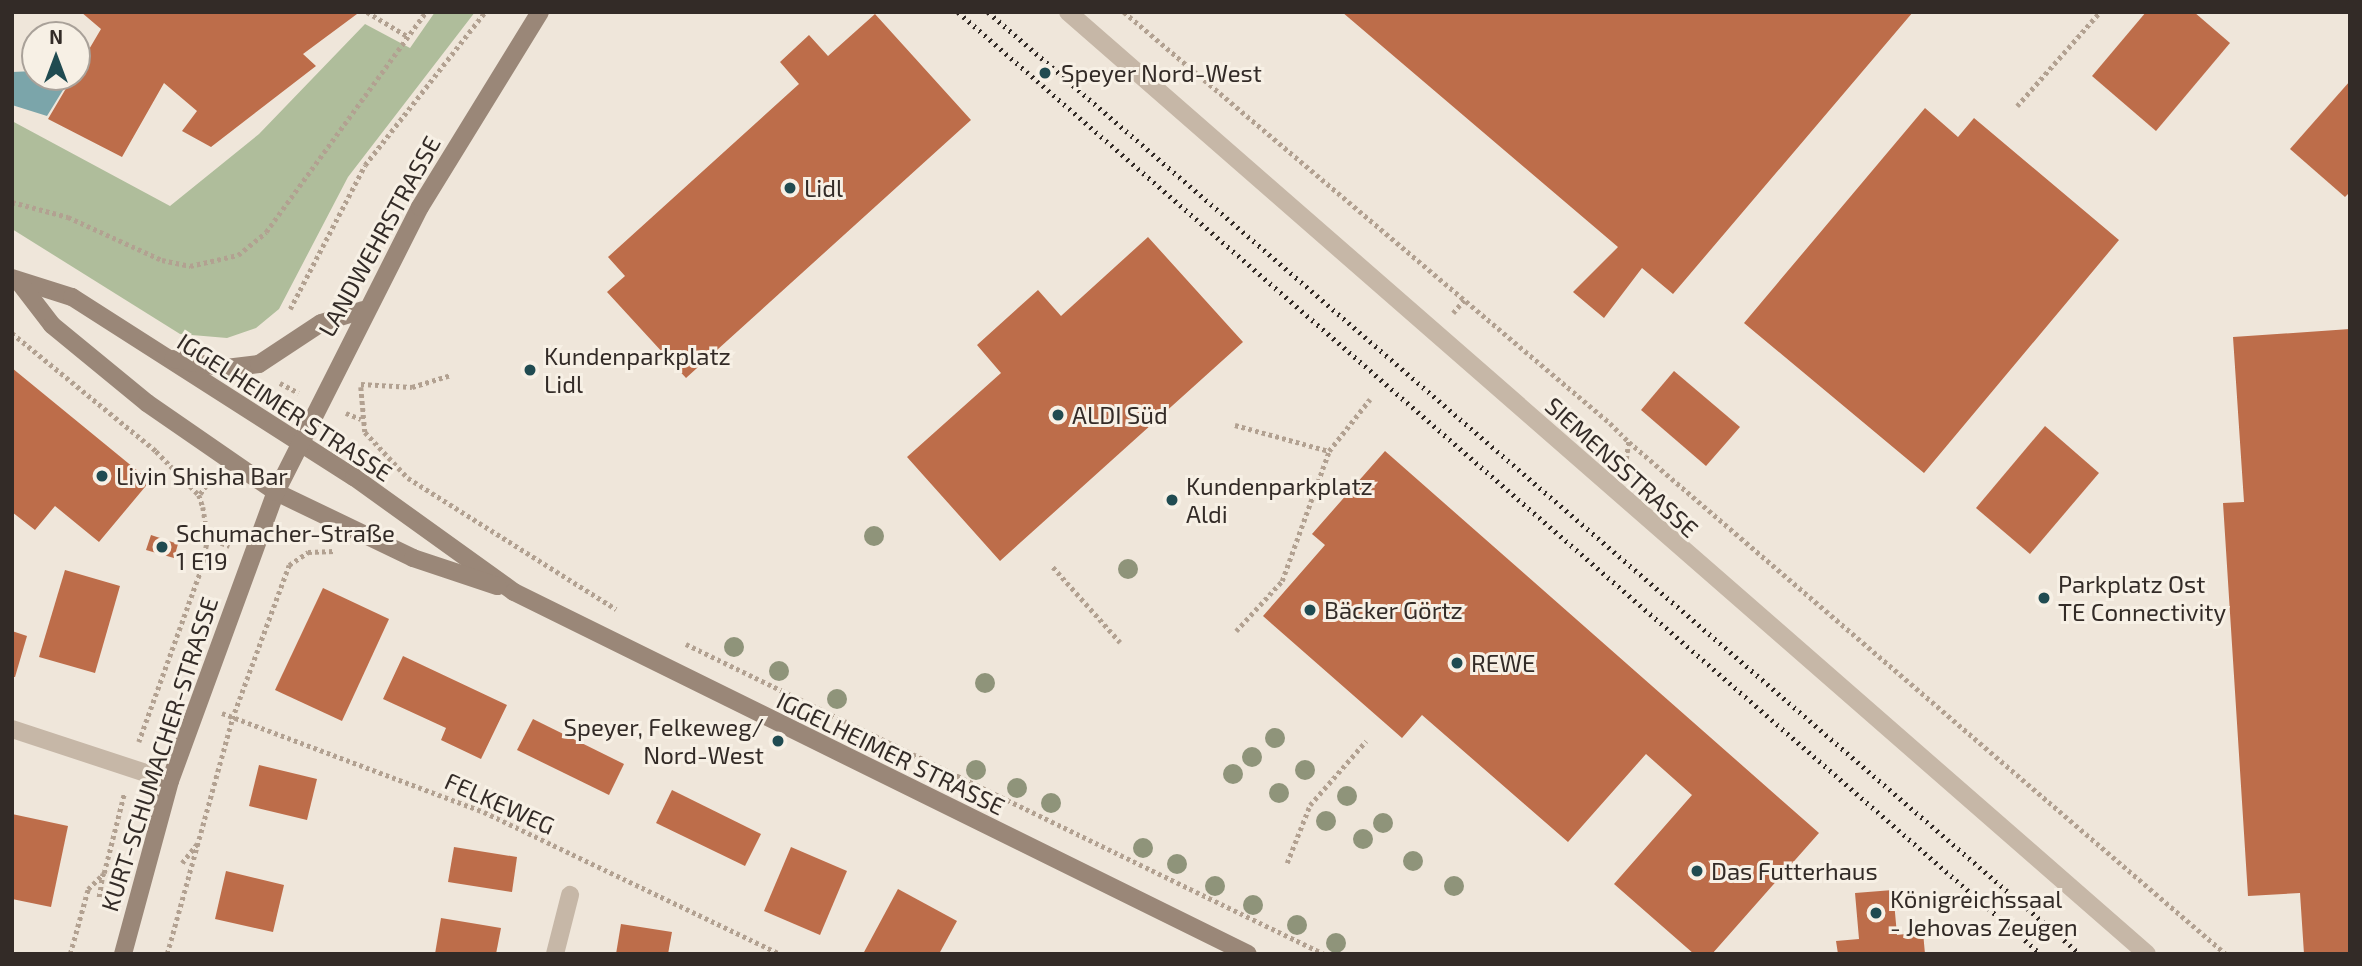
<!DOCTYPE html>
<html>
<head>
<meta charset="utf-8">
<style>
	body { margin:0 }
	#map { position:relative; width:2362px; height:966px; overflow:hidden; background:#efe6da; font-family:"Exo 2",sans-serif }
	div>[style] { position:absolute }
	.green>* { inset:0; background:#afbd9b }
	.water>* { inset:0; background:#7ba5aa }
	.building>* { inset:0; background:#bd6d4a }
	.path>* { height:4.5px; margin-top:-2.25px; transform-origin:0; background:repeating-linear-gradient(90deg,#b2a191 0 3.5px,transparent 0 7px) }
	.minor>* { height:18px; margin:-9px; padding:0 9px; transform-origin:9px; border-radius:9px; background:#c6b7a7 }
	.secondary>* { height:18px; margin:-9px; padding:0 9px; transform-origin:9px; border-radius:9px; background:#9a8778 }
	.rail>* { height:5px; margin-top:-2.5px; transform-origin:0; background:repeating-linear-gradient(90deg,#332b27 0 2px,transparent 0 7px) }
	.trees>* { width:20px; height:20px; margin:-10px; border-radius:50%; background:#8f947a }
	.dots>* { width:19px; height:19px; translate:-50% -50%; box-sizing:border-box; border:4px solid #f7f0e5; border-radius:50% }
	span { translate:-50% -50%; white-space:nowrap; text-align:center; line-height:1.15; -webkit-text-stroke:6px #f7f0e5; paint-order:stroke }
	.poi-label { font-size:24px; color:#332b27 }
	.left { translate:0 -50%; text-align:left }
	.right { translate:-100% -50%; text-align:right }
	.street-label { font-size:24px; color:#332b27 }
	.frame { position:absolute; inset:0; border:14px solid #332b27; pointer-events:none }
	.north { position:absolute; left:21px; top:21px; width:70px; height:70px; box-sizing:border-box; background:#f7f0e5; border:2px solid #a9a199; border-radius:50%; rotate:0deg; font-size:19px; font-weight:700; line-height:28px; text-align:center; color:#332b27 }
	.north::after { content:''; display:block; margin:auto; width:24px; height:32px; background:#204b51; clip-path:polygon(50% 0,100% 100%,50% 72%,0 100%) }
</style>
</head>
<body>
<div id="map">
	<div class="green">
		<div style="clip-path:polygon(435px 12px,475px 12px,348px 177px,279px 309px,256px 328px,227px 338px,180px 334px,12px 229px,12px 121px,170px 206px,259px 134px,365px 24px,410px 48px)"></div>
	</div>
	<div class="water">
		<div style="clip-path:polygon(35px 71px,35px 77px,71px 77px,47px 116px,12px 105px,12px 72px)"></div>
	</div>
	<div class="building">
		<div style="clip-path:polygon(81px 12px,354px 12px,357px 14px,303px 54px,316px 66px,211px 147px,182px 131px,197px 111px,164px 83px,122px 157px,48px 119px,101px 29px)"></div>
		<div style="clip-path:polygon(1342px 12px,1913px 12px,1673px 294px,1642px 268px,1604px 318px,1573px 292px,1618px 247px)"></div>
		<div style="clip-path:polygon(2146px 12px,2194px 12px,2230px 43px,2156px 131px,2092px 76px)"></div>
		<div style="clip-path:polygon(875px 14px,971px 120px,686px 378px,607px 292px,625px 276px,608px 257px,799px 84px,780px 62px,809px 35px,828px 56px)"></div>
		<div style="clip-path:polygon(2350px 81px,2350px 192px,2345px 197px,2290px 149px)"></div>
		<div style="clip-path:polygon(1925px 108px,1958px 137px,1974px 118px,2119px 240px,1924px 473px,1744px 323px)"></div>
		<div style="clip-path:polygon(1148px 237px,1243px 342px,1000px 561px,907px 457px,1001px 373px,977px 345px,1038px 290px,1061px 316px)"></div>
		<div style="clip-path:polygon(2350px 329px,2350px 954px,2304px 954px,2300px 893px,2248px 896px,2223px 503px,2244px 502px,2233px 337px)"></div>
		<div style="clip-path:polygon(12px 368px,150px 481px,99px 542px,55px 506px,35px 530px,12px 512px)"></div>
		<div style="clip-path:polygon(1674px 371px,1740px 427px,1706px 466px,1641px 410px)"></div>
		<div style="clip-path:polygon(2045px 426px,2099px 473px,2030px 554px,1976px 508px)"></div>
		<div style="clip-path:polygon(1385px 451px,1819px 833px,1712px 954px,1694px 954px,1614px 884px,1692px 795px,1646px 754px,1568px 842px,1422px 715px,1402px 738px,1263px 616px,1325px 545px,1312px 534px)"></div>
		<div style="clip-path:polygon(151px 535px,178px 544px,174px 558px,146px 550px)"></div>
		<div style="clip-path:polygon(65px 570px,120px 586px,95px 673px,39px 657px)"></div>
		<div style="clip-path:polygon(323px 588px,389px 619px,342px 721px,275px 690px)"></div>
		<div style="clip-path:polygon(12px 631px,27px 636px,15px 677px,12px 677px)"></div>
		<div style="clip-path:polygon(403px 656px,507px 705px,481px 759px,441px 740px,446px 728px,383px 699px)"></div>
		<div style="clip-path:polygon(533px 719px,624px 764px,609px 795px,517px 750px)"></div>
		<div style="clip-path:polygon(259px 765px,317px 779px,307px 820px,249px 806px)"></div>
		<div style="clip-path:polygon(672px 790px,761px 834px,745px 866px,656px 823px)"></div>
		<div style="clip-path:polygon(12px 814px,68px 826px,51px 907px,12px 899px)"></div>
		<div style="clip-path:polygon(454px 847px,517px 857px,512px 892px,448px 882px)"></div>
		<div style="clip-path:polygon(791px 847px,847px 871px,820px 935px,764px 911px)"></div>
		<div style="clip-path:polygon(226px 871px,284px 885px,273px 932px,215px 919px)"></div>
		<div style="clip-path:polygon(898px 889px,957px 921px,939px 954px,863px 954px)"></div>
		<div style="clip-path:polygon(1893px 890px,1897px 935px,1923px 932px,1925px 954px,1838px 954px,1836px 941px,1859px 939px,1855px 893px)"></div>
		<div style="clip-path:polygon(441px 918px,501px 928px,496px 954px,435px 954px)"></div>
		<div style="clip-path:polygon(621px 924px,672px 932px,668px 954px,616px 954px)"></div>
	</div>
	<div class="path">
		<div style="left:367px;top:12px;width:49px;rotate:30.8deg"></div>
		<div style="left:1124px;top:12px;width:636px;rotate:40.22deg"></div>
		<div style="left:1610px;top:423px;width:27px;rotate:45deg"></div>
		<div style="left:1629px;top:442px;width:21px;rotate:98deg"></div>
		<div style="left:2017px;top:106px;width:125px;rotate:-48.6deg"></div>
		<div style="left:12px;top:202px;width:58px;rotate:15deg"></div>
		<div style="left:68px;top:217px;width:103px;rotate:24.6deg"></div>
		<div style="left:162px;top:260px;width:29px;rotate:12deg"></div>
		<div style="left:190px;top:266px;width:49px;rotate:-12.9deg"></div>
		<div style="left:238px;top:255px;width:36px;rotate:-39deg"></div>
		<div style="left:266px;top:232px;width:272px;rotate:-54deg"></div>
		<div style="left:290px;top:309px;width:162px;rotate:-62.5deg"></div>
		<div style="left:365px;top:165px;width:194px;rotate:-51.9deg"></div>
		<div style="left:1453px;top:313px;width:17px;rotate:-50deg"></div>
		<div style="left:12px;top:333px;width:186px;rotate:39.3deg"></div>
		<div style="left:156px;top:451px;width:62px;rotate:45.7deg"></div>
		<div style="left:199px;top:495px;width:13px;rotate:72deg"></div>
		<div style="left:203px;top:507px;width:31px;rotate:81deg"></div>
		<div style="left:208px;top:538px;width:31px;rotate:101deg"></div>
		<div style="left:202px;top:568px;width:185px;rotate:109.9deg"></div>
		<div style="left:280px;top:383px;width:21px;rotate:28deg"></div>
		<div style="left:361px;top:384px;width:51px;rotate:3.4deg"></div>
		<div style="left:412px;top:387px;width:41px;rotate:-17.1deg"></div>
		<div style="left:361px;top:387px;width:45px;rotate:84.9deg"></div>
		<div style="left:365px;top:432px;width:63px;rotate:46.9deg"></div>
		<div style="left:408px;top:478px;width:246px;rotate:32.2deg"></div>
		<div style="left:346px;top:413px;width:16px;rotate:22deg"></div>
		<div style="left:1235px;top:425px;width:98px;rotate:15.5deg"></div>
		<div style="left:1329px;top:451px;width:66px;rotate:-51.7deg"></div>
		<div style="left:1629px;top:442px;width:786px;rotate:40.62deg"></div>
		<div style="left:200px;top:494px;width:19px;rotate:-54deg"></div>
		<div style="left:208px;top:538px;width:23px;rotate:20deg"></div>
		<div style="left:1053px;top:567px;width:101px;rotate:48.2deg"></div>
		<div style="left:1236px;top:631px;width:68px;rotate:-47.4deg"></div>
		<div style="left:1282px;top:581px;width:138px;rotate:-70.1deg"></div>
		<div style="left:686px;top:644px;width:709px;rotate:25.91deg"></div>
		<div style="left:222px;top:713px;width:280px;rotate:20.7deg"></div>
		<div style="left:484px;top:812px;width:328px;rotate:25.6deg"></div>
		<div style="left:182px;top:863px;width:24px;rotate:-52deg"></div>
		<div style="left:1287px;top:863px;width:62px;rotate:-68.4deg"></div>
		<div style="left:1310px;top:805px;width:85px;rotate:-48.8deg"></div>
		<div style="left:99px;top:897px;width:24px;rotate:-81deg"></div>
		<div style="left:70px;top:954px;width:67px;rotate:-74.5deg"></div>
		<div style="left:88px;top:889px;width:23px;rotate:-45deg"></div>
		<div style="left:104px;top:873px;width:81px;rotate:-75.8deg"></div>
		<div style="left:167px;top:954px;width:244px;rotate:-74.5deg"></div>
		<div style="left:232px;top:719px;width:164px;rotate:-69.7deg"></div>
		<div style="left:289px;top:565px;width:23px;rotate:-34deg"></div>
		<div style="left:308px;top:552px;width:27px;rotate:-2deg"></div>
	</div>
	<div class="minor">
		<div style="left:1068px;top:12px;width:1432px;rotate:41.12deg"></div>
		<div style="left:12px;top:729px;width:166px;rotate:18.2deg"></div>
		<div style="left:555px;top:954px;width:61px;rotate:-75.7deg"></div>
	</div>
	<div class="secondary">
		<div style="left:12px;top:278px;width:63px;rotate:17.6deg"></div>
		<div style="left:72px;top:297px;width:335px;rotate:32.6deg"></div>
		<div style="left:354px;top:477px;width:197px;rotate:35.7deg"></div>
		<div style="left:514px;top:592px;width:818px;rotate:26.25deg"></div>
		<div style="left:19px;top:282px;width:54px;rotate:52.5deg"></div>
		<div style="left:52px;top:325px;width:123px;rotate:39.4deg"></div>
		<div style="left:147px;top:403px;width:157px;rotate:34.6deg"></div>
		<div style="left:276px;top:492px;width:152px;rotate:25.7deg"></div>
		<div style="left:413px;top:558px;width:89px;rotate:18.4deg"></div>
		<div style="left:173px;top:359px;width:54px;rotate:9.6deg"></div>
		<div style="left:226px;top:368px;width:33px;rotate:-7deg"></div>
		<div style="left:259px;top:364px;width:74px;rotate:-33.5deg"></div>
		<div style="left:321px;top:323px;width:44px;rotate:-17.2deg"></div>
		<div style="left:123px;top:954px;width:179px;rotate:-74.8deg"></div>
		<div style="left:170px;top:781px;width:308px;rotate:-69.9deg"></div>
		<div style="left:276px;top:492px;width:319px;rotate:-63.2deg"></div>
		<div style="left:420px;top:207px;width:229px;rotate:-58.4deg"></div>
	</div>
	<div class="rail">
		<div style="left:958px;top:12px;width:1435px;rotate:41.02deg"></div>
		<div style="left:988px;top:12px;width:1442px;rotate:40.78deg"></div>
	</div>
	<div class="trees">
		<div style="left:874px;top:536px"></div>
		<div style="left:1128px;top:569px"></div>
		<div style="left:734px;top:647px"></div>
		<div style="left:779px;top:671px"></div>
		<div style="left:985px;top:683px"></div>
		<div style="left:837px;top:699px"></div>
		<div style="left:1275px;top:738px"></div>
		<div style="left:1252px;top:757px"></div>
		<div style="left:976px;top:770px"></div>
		<div style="left:1305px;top:770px"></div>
		<div style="left:1233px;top:774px"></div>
		<div style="left:1017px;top:788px"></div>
		<div style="left:1279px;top:793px"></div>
		<div style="left:1347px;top:796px"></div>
		<div style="left:1051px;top:803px"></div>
		<div style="left:1326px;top:821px"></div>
		<div style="left:1383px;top:823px"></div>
		<div style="left:1363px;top:839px"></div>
		<div style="left:1143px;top:848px"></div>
		<div style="left:1413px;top:861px"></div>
		<div style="left:1177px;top:864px"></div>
		<div style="left:1215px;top:886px"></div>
		<div style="left:1454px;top:886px"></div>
		<div style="left:1253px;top:905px"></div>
		<div style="left:1297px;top:925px"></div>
		<div style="left:1336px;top:943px"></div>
	</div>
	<div class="dots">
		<div style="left:1045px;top:73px;background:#204b51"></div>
		<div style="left:790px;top:188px;background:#204b51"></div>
		<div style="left:530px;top:370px;background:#204b51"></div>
		<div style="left:1058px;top:415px;background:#204b51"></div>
		<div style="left:102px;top:476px;background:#204b51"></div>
		<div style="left:1172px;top:500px;background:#204b51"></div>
		<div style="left:162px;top:547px;background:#204b51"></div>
		<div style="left:2044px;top:598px;background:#204b51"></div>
		<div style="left:1310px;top:610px;background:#204b51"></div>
		<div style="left:1457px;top:663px;background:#204b51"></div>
		<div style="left:778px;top:741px;background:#204b51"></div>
		<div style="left:1697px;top:871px;background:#204b51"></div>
		<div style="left:1876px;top:913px;background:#204b51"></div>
	</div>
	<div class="poi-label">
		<span class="left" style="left:1061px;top:73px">Speyer Nord-West</span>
		<span class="left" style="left:804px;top:188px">Lidl</span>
		<span class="left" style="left:544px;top:370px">Kundenparkplatz<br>Lidl</span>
		<span class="left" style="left:1072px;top:415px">ALDI Süd</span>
		<span class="left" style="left:116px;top:476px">Livin Shisha Bar</span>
		<span class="left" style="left:1186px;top:500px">Kundenparkplatz<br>Aldi</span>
		<span class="left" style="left:176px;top:547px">Schumacher-Straße<br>1 E19</span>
		<span class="left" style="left:2058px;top:598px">Parkplatz Ost<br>TE Connectivity</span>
		<span class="left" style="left:1324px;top:610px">Bäcker Görtz</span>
		<span class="left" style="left:1471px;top:663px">REWE</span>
		<span class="right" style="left:764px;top:741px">Speyer, Felkeweg/<br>Nord-West</span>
		<span class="left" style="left:1711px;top:871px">Das Futterhaus</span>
		<span class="left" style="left:1890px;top:913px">Königreichssaal<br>- Jehovas Zeugen</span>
	</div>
	<div class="street-label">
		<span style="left:379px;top:236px;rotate:-61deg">LANDWEHRSTRASSE</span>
		<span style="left:285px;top:407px;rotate:33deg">IGGELHEIMER STRASSE</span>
		<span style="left:1622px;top:467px;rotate:42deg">SIEMENSSTRASSE</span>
		<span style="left:891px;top:753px;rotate:26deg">IGGELHEIMER STRASSE</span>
		<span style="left:159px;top:754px;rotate:-72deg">KURT-SCHUMACHER-STRASSE</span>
		<span style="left:500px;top:803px;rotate:24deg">FELKEWEG</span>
	</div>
	<div class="frame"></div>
	<div class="north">N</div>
</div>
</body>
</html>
